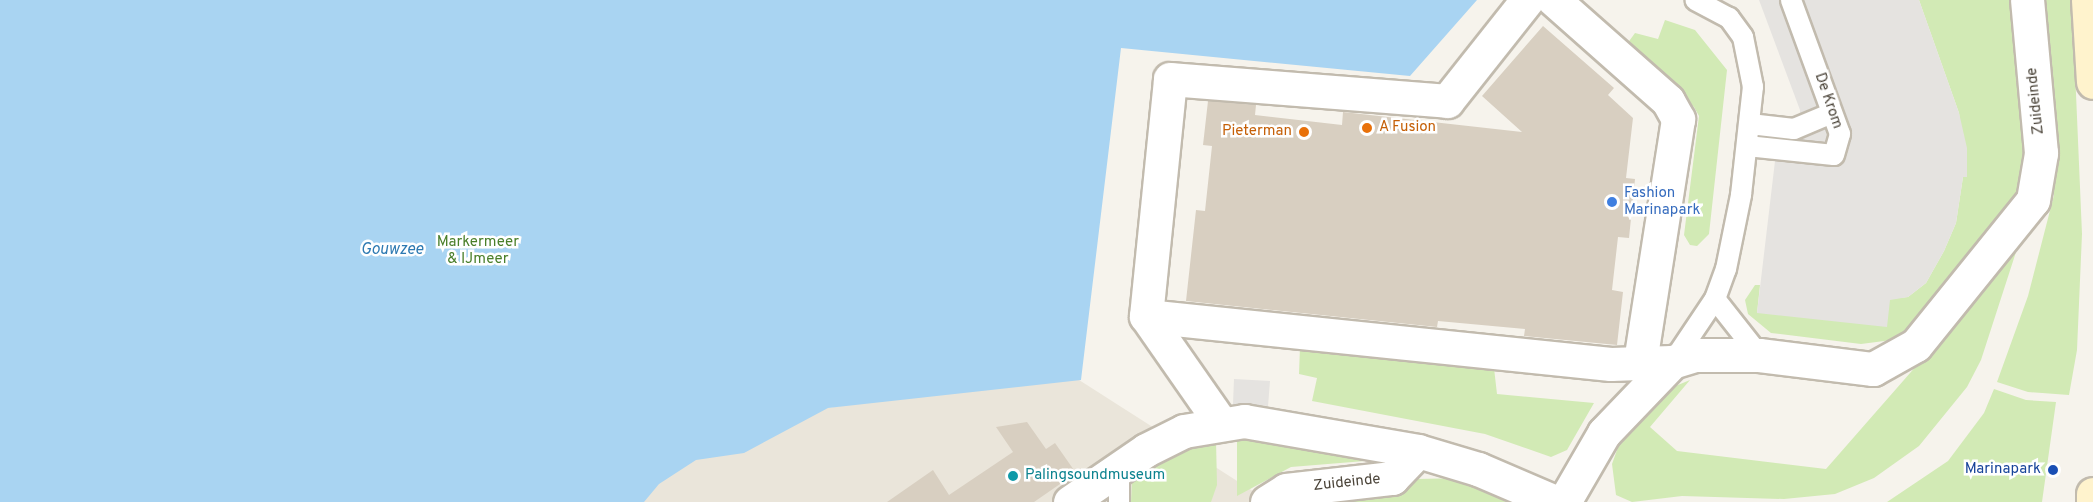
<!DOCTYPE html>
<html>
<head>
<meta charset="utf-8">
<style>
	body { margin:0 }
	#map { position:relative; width:2093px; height:502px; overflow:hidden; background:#f6f3ec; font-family:Overpass,sans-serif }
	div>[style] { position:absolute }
	.residential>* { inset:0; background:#eae5da }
	.green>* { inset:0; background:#d2eab5 }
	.parking>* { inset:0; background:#e5e3e0 }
	.water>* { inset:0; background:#a9d4f2 }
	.building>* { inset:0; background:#d8cfc1 }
	.roads { filter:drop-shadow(2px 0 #c2bbae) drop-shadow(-2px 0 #c2bbae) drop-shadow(0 2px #c2bbae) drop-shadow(0 -2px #c2bbae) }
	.lane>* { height:20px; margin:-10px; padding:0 10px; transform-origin:10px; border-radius:10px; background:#fff }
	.street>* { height:33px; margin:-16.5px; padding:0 16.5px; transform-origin:16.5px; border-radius:16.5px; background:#fff }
	.secondary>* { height:33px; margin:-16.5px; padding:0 16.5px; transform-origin:16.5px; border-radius:16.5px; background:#fff3cd }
	.dots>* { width:16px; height:16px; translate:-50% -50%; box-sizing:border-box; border:3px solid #fff; border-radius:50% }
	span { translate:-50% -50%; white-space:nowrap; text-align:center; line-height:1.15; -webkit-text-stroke:5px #fff; paint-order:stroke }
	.street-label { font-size:15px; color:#4b4439 }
	.food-label { font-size:15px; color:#c56008 }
	.left { translate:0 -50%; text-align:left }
	.right { translate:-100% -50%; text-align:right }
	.shop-label { font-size:15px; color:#366cbe }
	.park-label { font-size:15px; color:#4a7f2a }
	.transit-label { font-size:15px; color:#164399 }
	.culture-label { font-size:15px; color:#0d838f }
	.water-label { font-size:16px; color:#2e7ab2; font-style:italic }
</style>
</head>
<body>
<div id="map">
	<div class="residential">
		<div style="clip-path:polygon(1065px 371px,1270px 502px,569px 502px,628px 439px)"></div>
	</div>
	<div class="green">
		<div style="clip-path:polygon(1919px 0,2018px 0,2030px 143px,2023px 189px,1912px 328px,1892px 340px,1861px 344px,1771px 333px,1748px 314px,1745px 300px,1755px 285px,1760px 285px,1757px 313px,1908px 297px,1926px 283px,1944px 251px,1956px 223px,1963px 177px,1967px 177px,1959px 113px)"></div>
		<div style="clip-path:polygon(2040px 0,2072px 0,2082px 234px,2077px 350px,2069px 395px,2028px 392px,1997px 382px,2028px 296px,2054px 195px)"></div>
		<div style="clip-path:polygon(1665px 20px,1695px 30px,1727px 70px,1709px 234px,1697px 246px,1690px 245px,1684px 235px,1699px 116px,1694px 107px,1628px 52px,1627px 44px,1635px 33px,1658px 39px)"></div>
		<div style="clip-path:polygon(2016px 252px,1981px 360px,1967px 387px,1919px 446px,1874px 478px,1835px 494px,1784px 499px,1682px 496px,1632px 502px,1616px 495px,1612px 464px,1622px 436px,1661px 392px,1690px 380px,1650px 427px,1677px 451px,1826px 469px)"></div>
		<div style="clip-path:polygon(1300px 347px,1494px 368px,1497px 394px,1594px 403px,1567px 450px,1551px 457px,1485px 434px,1312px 401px,1317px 378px,1299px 374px)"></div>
		<div style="clip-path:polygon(1994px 389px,2026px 400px,2056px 402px,2042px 502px,1887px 502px,1948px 461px,1984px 413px)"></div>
		<div style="clip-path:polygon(1237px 438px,1264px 439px,1377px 460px,1291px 467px,1237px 496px)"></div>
		<div style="clip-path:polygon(1216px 440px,1217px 485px,1211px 502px,1131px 502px,1132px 483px,1155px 465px,1189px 447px)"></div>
		<div style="clip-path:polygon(1464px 478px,1506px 502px,1344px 502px,1396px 496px,1417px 479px)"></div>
	</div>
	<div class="parking">
		<div style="clip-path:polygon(1759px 0,1919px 0,1959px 113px,1967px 148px,1967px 177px,1963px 177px,1956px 223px,1944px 251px,1926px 283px,1908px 297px,1890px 300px,1887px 327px,1757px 313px,1775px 161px,1799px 163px,1800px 110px)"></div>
		<div style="clip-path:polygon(1234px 379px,1270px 381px,1268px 406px,1233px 404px)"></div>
	</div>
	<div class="water">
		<div style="clip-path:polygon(0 0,1477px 0,1410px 76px,1121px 48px,1081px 380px,828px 408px,744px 453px,696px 460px,659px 484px,644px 502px,0 502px)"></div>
	</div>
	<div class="building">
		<div style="clip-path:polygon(1543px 26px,1614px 88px,1608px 95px,1633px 118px,1626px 178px,1635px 179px,1629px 238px,1618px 237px,1612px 290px,1623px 292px,1617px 345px,1524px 336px,1525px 329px,1438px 321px,1437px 327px,1186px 301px,1196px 210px,1205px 211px,1212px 146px,1203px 145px,1208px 101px,1256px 105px,1255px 115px,1342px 125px,1343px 112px,1522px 132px,1482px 96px)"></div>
		<div style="clip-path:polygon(1027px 422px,1046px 449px,1055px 443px,1076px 473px,1034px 502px,887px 502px,933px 470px,949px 495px,1013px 452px,996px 427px)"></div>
	</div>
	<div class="roads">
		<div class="lane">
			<div style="left:1750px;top:124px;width:44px;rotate:6.5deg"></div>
			<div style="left:1794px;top:129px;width:41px;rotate:-22.8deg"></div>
			<div style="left:1747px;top:146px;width:87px;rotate:5.9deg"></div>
			<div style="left:1834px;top:155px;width:22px;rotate:-74deg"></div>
			<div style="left:1840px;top:134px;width:143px;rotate:-110.1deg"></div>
			<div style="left:1715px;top:299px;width:71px;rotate:51.8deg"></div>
			<div style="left:1674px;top:360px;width:73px;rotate:-56.1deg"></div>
			<div style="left:1715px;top:299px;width:32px;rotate:-70deg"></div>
			<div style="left:1726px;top:269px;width:76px;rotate:-78.5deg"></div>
			<div style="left:1741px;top:195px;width:109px;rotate:-83.7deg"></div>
			<div style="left:1753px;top:87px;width:51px;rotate:-101.3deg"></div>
			<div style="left:1743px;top:37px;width:24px;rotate:-126deg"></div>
			<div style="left:1729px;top:18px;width:38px;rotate:-152deg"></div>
			<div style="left:1119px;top:502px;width:34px;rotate:-90deg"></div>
		</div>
		<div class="street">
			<div style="left:1554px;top:0;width:152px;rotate:41.5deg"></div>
			<div style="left:1668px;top:101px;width:21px;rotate:61deg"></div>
			<div style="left:1678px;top:119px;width:247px;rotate:98.9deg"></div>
			<div style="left:1146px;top:316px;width:467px;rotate:5.9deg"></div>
			<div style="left:1611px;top:364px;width:61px;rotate:-1.9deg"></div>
			<div style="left:1220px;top:422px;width:129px;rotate:-124.9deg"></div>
			<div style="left:1146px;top:316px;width:238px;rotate:-84.2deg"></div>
			<div style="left:1170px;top:79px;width:278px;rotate:4.5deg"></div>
			<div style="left:1447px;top:101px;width:129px;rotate:-51.6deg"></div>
			<div style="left:1070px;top:502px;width:92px;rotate:-34.4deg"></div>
			<div style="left:1146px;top:450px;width:42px;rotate:-26.6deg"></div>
			<div style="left:1184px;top:431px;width:61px;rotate:-9.5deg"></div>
			<div style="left:1244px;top:421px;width:177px;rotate:9.8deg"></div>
			<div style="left:1418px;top:451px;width:63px;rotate:16.7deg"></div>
			<div style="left:1478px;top:469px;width:84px;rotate:23.2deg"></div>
			<div style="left:1267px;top:502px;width:22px;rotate:-32deg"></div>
			<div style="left:1286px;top:490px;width:107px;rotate:-6.5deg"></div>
			<div style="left:1392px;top:478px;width:37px;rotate:-46deg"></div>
			<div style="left:1564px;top:502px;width:80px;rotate:-59.9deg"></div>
			<div style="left:1604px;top:433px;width:98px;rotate:-46.2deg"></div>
			<div style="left:1672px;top:362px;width:24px;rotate:-17deg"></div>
			<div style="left:1695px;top:355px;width:64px"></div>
			<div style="left:1759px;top:355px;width:115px;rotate:7deg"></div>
			<div style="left:1873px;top:369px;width:49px;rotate:-29.2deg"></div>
			<div style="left:1916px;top:345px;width:186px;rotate:-51.1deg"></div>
			<div style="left:2033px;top:200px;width:48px;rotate:-80.3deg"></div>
			<div style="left:2041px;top:153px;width:154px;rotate:-95.2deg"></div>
		</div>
		<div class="secondary">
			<div style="left:2088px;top:0;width:82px;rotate:86.5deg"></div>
			<div style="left:2093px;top:502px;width:8px;rotate:-90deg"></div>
		</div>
	</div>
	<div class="dots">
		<div style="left:1367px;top:128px;background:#e8710a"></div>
		<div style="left:1304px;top:132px;background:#e8710a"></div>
		<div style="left:1612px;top:202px;background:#3f7fe0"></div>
		<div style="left:2053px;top:470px;background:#1a4fb4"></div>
		<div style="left:1013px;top:476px;background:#0f9aa8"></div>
	</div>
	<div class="street-label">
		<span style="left:1828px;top:101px;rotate:71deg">De Krom</span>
		<span style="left:2036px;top:101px;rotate:-96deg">Zuideinde</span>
		<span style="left:1347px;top:483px;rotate:-6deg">Zuideinde</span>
	</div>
	<div class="food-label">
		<span class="left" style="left:1379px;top:128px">A Fusion</span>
		<span class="right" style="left:1292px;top:132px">Pieterman</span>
	</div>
	<div class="shop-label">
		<span class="left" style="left:1624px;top:202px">Fashion<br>Marinapark</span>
	</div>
	<div class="park-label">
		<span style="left:478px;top:251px">Markermeer<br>&amp; IJmeer</span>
	</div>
	<div class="transit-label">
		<span class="right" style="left:2041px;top:470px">Marinapark</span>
	</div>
	<div class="culture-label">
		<span class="left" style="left:1025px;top:476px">Palingsoundmuseum</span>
	</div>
	<div class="water-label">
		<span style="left:392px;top:250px">Gouwzee</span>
	</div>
</div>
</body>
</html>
